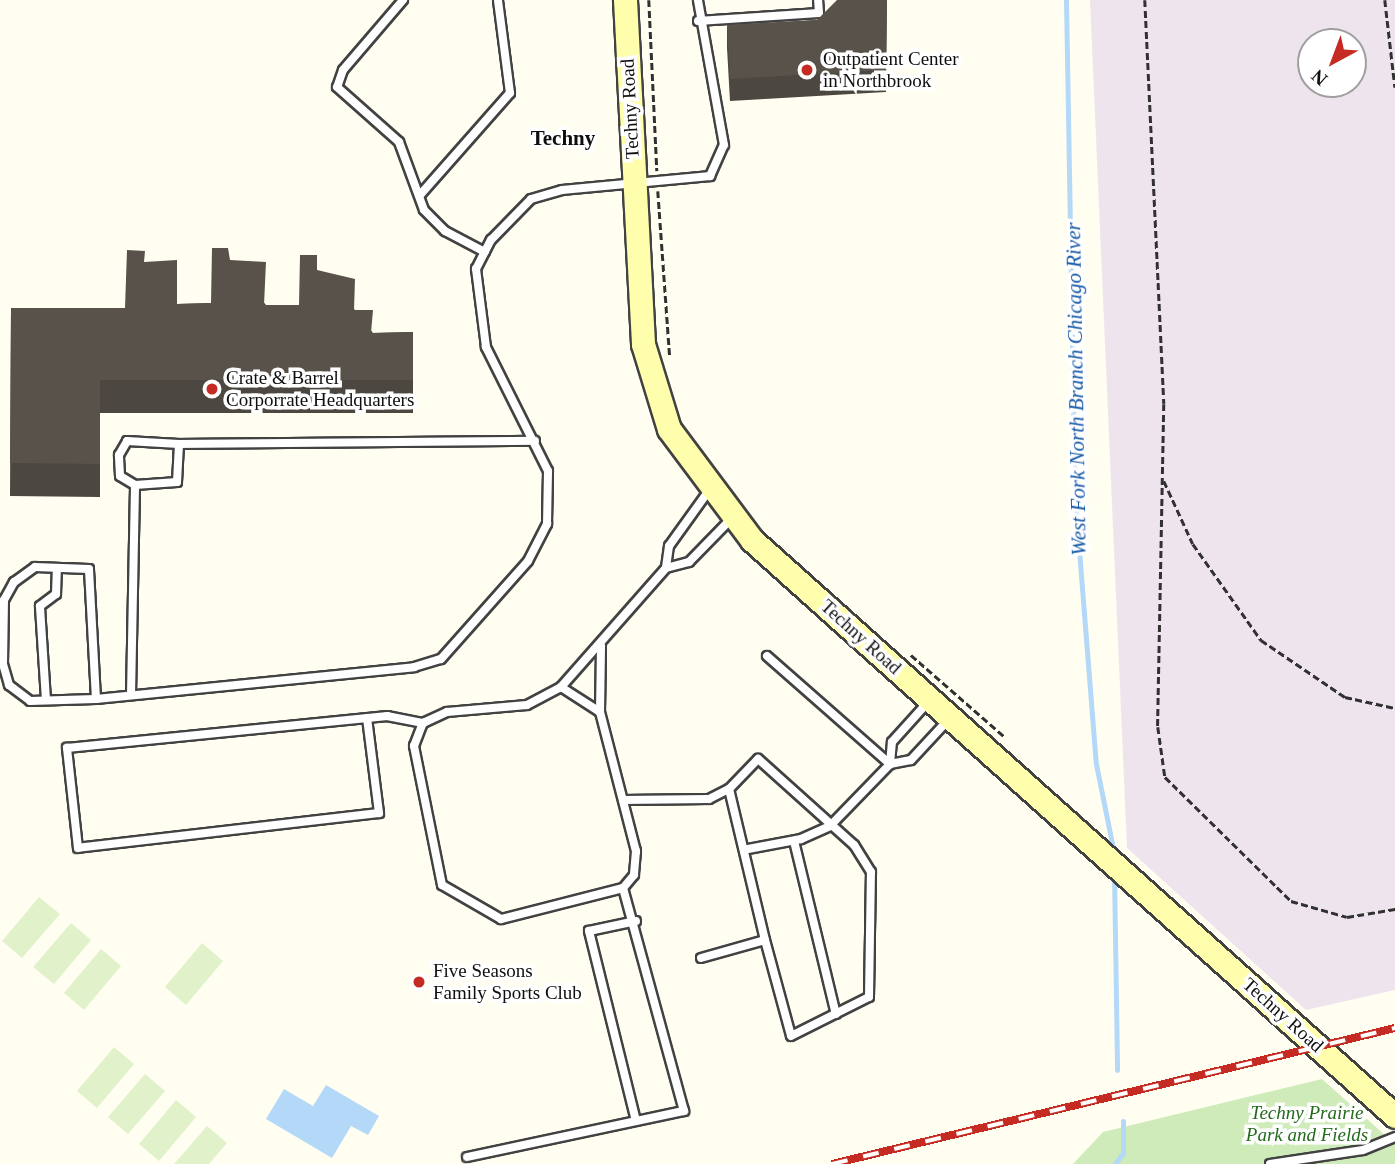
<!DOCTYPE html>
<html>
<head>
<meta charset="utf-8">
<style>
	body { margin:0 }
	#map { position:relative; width:1395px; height:1164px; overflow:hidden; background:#fffef1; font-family:"Times New Roman",serif }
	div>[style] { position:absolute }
	.industrial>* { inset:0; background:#eee4ee }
	.green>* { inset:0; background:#ceebb9 }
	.pitch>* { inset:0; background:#e1f2cb }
	.water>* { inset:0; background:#b4d8f8 }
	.stream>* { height:5px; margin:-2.5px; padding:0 2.5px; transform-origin:2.5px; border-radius:2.5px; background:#b4d8f8 }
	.path>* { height:2.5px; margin-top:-1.25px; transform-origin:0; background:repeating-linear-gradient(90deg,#313131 0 7px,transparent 0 10.5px) }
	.roads { filter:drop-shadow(2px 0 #424242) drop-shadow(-2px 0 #424242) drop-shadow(0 2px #424242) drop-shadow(0 -2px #424242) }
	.lane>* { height:8px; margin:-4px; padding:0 4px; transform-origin:4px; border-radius:4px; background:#fff }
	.secondary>* { height:23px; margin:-11.5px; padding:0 11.5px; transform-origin:11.5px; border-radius:11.5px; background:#fffeac }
	.rail>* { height:8px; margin-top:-4px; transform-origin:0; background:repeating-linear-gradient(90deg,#fff 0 16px,#c52b22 0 32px); box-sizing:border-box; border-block:2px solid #c52b22 }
	.wall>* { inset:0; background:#4c4740 }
	.building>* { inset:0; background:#58524b }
	.dots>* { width:19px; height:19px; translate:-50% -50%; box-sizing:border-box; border:4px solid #fff; border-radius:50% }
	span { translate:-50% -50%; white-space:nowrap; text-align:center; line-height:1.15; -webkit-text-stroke:7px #fff; paint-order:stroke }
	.poi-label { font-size:19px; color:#0f0f0f }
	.left { translate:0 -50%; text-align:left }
	.street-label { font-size:19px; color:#0f0f0f }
	.park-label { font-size:19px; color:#246a1c; font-style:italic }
	.neighbourhood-label { font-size:21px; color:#0f0f0f; font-weight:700 }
	.water-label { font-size:21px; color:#1357a6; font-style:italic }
	.north { position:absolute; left:1297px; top:28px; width:70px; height:70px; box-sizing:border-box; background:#fff; border:2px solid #9f9f9f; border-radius:50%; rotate:221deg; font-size:19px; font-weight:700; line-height:28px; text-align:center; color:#0f0f0f }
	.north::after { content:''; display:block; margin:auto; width:24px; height:32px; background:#c52b22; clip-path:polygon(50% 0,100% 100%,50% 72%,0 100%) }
</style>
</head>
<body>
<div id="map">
	<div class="industrial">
		<div style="clip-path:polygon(evenodd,1090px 0,1395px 0,1395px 990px,1306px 1010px,1127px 848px,1090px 0,1311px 42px,1353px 42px,1353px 84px,1311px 84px,1311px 42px)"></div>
	</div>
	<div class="green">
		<div style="clip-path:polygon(1322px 1079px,1395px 1144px,1395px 1164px,1073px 1164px,1103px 1132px)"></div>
	</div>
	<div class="pitch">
		<div style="clip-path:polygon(39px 897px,60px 914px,22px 958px,2px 941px)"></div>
		<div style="clip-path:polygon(71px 923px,91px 940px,54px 984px,33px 967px)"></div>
		<div style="clip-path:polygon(202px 943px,223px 961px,186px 1005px,165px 987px)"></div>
		<div style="clip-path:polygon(101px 949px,121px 966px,84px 1010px,64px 993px)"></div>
		<div style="clip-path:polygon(114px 1047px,134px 1064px,97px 1108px,77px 1091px)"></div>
		<div style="clip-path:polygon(145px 1074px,165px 1091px,128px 1134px,108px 1117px)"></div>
		<div style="clip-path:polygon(176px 1100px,196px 1117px,159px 1161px,139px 1144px)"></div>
		<div style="clip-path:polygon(207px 1126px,227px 1143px,209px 1164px,174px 1164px)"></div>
	</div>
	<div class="water">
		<div style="clip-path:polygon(326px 1085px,379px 1116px,368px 1135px,351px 1126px,332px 1158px,266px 1119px,284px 1089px,313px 1106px)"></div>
	</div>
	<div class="stream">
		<div style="left:1066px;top:0;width:499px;rotate:89deg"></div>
		<div style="left:1075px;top:499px;width:266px;rotate:85.5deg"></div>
		<div style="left:1096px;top:764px;width:91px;rotate:78.6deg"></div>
		<div style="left:1114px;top:873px;width:197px;rotate:89.1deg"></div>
		<div style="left:1115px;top:1164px;width:14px;rotate:-54deg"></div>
		<div style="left:1123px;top:1153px;width:32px;rotate:-90deg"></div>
	</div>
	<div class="path">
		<div style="left:649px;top:0;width:171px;rotate:87.3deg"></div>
		<div style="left:1145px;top:0;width:404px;rotate:87.3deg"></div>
		<div style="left:1164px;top:404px;width:323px;rotate:91.1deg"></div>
		<div style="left:1158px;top:727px;width:50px;rotate:82deg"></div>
		<div style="left:1165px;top:777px;width:177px;rotate:44.5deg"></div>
		<div style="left:1291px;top:901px;width:58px;rotate:15.9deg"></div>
		<div style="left:1347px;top:917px;width:49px;rotate:-9.5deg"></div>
		<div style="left:1385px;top:0;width:88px;rotate:83.4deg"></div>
		<div style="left:658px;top:191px;width:168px;rotate:85.9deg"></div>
		<div style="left:1164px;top:481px;width:69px;rotate:65.3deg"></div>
		<div style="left:1193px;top:544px;width:118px;rotate:54.7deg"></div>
		<div style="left:1261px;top:640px;width:102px;rotate:34.2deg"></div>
		<div style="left:1345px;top:697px;width:51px;rotate:12.4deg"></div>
		<div style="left:911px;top:655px;width:123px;rotate:41.1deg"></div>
	</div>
	<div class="roads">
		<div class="lane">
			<div style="left:403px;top:0;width:92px;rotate:130.6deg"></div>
			<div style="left:343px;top:70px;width:18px;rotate:109deg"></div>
			<div style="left:337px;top:87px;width:83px;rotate:41.6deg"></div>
			<div style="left:399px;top:142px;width:72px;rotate:69.8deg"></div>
			<div style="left:424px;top:210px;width:30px;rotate:45deg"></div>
			<div style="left:445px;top:231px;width:45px;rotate:27.7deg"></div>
			<div style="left:698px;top:21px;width:121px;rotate:-3.8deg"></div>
			<div style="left:819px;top:13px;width:13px;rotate:-94deg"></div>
			<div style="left:420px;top:195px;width:136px;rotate:-48.6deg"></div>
			<div style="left:510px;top:93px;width:94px;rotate:-97.4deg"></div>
			<div style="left:127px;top:441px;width:52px;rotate:3.3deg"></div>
			<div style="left:179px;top:444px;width:38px;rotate:93deg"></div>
			<div style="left:177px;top:482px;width:42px;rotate:175.9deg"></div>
			<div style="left:135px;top:485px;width:17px;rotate:-149deg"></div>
			<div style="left:120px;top:476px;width:21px;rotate:-93deg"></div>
			<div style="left:119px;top:455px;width:16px;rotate:-60deg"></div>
			<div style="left:179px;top:444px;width:356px;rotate:-0.5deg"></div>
			<div style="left:710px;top:489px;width:70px;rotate:125.7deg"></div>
			<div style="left:669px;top:546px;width:22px;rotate:98deg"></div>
			<div style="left:666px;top:568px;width:24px;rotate:-15deg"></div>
			<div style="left:689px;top:562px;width:62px;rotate:-45.7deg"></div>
			<div style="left:767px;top:656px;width:164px;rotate:41.3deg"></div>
			<div style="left:561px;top:687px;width:46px;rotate:32.7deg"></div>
			<div style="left:600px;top:712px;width:66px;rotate:-89.1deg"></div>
			<div style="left:131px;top:695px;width:210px;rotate:-88.9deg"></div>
			<div style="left:96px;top:699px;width:130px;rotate:-93.1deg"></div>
			<div style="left:89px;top:569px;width:54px;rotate:-177.9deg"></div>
			<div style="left:35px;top:567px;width:26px;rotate:144deg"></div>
			<div style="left:14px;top:582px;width:21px;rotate:119deg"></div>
			<div style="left:4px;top:600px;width:64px;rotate:90.9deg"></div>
			<div style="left:3px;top:664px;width:22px;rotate:74deg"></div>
			<div style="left:9px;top:685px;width:26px;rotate:37deg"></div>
			<div style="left:30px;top:701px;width:66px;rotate:-1.7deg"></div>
			<div style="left:96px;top:699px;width:320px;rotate:-5.7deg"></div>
			<div style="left:414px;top:667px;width:28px;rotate:-17deg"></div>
			<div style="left:441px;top:659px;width:131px;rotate:-48.4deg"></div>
			<div style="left:528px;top:561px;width:42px;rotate:-62.8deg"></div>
			<div style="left:547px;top:524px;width:53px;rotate:-88.9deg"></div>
			<div style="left:548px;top:471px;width:139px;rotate:-116.6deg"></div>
			<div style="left:486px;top:347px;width:79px;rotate:-97.3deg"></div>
			<div style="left:476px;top:269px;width:33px;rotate:-63deg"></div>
			<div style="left:491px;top:240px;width:57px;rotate:-45.7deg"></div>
			<div style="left:531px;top:199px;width:32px;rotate:-16deg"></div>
			<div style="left:562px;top:190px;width:149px;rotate:-5.4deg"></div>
			<div style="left:710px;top:176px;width:34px;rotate:-66deg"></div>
			<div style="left:724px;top:145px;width:147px;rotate:-100.2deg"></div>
			<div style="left:46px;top:700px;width:94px;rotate:-93.7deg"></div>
			<div style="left:40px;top:606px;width:20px;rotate:-37deg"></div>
			<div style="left:56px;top:594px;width:26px;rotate:-88deg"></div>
			<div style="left:600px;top:712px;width:144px;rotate:75.5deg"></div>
			<div style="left:636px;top:851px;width:24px;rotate:95deg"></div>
			<div style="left:634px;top:875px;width:17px;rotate:130deg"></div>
			<div style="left:623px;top:888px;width:126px;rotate:165.7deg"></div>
			<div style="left:501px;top:919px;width:68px;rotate:-150deg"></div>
			<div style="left:442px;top:885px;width:142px;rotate:-101.4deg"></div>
			<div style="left:414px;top:746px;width:25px;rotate:-69deg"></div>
			<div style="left:423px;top:723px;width:26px;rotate:-25deg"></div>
			<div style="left:447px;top:712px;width:80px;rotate:-5deg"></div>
			<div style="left:527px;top:705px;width:38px;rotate:-28deg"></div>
			<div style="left:561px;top:687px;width:159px;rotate:-48.6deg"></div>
			<div style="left:367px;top:718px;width:96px;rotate:82.8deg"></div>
			<div style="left:379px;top:813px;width:303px;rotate:173.4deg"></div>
			<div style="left:78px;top:848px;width:101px;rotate:-96.3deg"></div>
			<div style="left:67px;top:748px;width:322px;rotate:-5.7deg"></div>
			<div style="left:387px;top:716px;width:37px;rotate:11deg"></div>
			<div style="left:890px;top:764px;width:21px;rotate:-11deg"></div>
			<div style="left:911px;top:760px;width:56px;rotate:-47.2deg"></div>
			<div style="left:623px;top:800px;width:86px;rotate:-0.7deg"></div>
			<div style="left:709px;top:799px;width:22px;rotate:-27deg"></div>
			<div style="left:794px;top:841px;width:178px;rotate:76.4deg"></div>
			<div style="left:748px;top:849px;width:54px;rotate:-10.7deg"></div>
			<div style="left:801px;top:839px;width:32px;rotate:-24deg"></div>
			<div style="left:830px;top:826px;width:86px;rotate:-45.9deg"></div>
			<div style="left:890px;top:764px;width:22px;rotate:-85deg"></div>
			<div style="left:892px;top:742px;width:55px;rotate:-47.9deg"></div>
			<div style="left:701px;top:958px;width:66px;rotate:-15.7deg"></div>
			<div style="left:765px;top:940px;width:99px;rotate:74.8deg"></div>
			<div style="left:791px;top:1036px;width:87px;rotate:-26.6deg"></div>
			<div style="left:869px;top:997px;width:125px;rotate:-89.1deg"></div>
			<div style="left:871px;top:872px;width:32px;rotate:-122deg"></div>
			<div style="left:854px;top:845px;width:129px;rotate:-138.1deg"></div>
			<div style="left:758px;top:759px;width:42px;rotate:134deg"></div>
			<div style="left:729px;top:789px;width:155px;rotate:76.6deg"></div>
			<div style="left:636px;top:1121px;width:196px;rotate:-103.9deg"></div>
			<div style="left:589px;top:931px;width:48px;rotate:-12deg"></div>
			<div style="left:467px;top:1157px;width:222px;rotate:-12deg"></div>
			<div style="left:684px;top:1111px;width:231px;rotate:-105.3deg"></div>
			<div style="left:1270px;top:1164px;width:94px;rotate:-8.6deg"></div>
			<div style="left:1363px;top:1150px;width:35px;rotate:-22deg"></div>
		</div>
		<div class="secondary">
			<div style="left:625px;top:0;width:344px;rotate:87deg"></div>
			<div style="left:643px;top:344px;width:89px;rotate:73deg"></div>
			<div style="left:669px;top:429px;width:139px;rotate:53.2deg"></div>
			<div style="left:752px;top:540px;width:863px;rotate:41.85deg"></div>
		</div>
	</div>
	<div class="rail">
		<div style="left:832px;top:1164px;width:579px;rotate:-13.58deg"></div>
	</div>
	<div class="wall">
		<div style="clip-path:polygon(887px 0,886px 92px,730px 101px,727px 48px,727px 25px,817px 20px)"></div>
		<div style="clip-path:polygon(230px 260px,266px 305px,299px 305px,317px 270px,355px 310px,373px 333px,413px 332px,413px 413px,100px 413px,100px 497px,10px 496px,11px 308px,125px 308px,145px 262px,177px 304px,211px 303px)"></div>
	</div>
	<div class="building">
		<div style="clip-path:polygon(837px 0,887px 0,886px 70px,730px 79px,727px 25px,817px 20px)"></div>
		<div style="clip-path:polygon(212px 248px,228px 248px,230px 260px,266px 262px,264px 305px,299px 305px,300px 255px,317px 255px,317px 270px,355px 279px,354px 310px,373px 310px,371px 333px,413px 332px,413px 380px,100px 380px,100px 464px,10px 463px,11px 308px,125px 308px,127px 250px,145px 251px,144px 262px,177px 260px,177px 304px,211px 303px)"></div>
	</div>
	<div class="dots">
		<div style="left:807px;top:70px;background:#c52b22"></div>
		<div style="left:212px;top:389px;background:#c52b22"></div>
		<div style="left:419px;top:982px;background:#c52b22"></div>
	</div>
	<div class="poi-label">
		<span class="left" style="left:823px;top:70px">Outpatient Center<br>in Northbrook</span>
		<span class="left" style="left:226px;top:389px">Crate &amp; Barrel<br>Corporrate Headquarters</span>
		<span class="left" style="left:433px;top:982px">Five Seasons<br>Family Sports Club</span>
	</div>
	<div class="street-label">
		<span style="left:630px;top:109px;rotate:-93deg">Techny Road</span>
		<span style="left:861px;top:637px;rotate:42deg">Techny Road</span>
		<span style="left:1283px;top:1015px;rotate:42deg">Techny Road</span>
	</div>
	<div class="park-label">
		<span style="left:1307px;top:1124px">Techny Prairie<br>Park and Fields</span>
	</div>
	<div class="neighbourhood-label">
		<span style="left:563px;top:138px">Techny</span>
	</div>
	<div class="water-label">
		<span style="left:1076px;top:389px;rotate:-91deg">West Fork North Branch Chicago River</span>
	</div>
	<div class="north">N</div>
</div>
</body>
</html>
